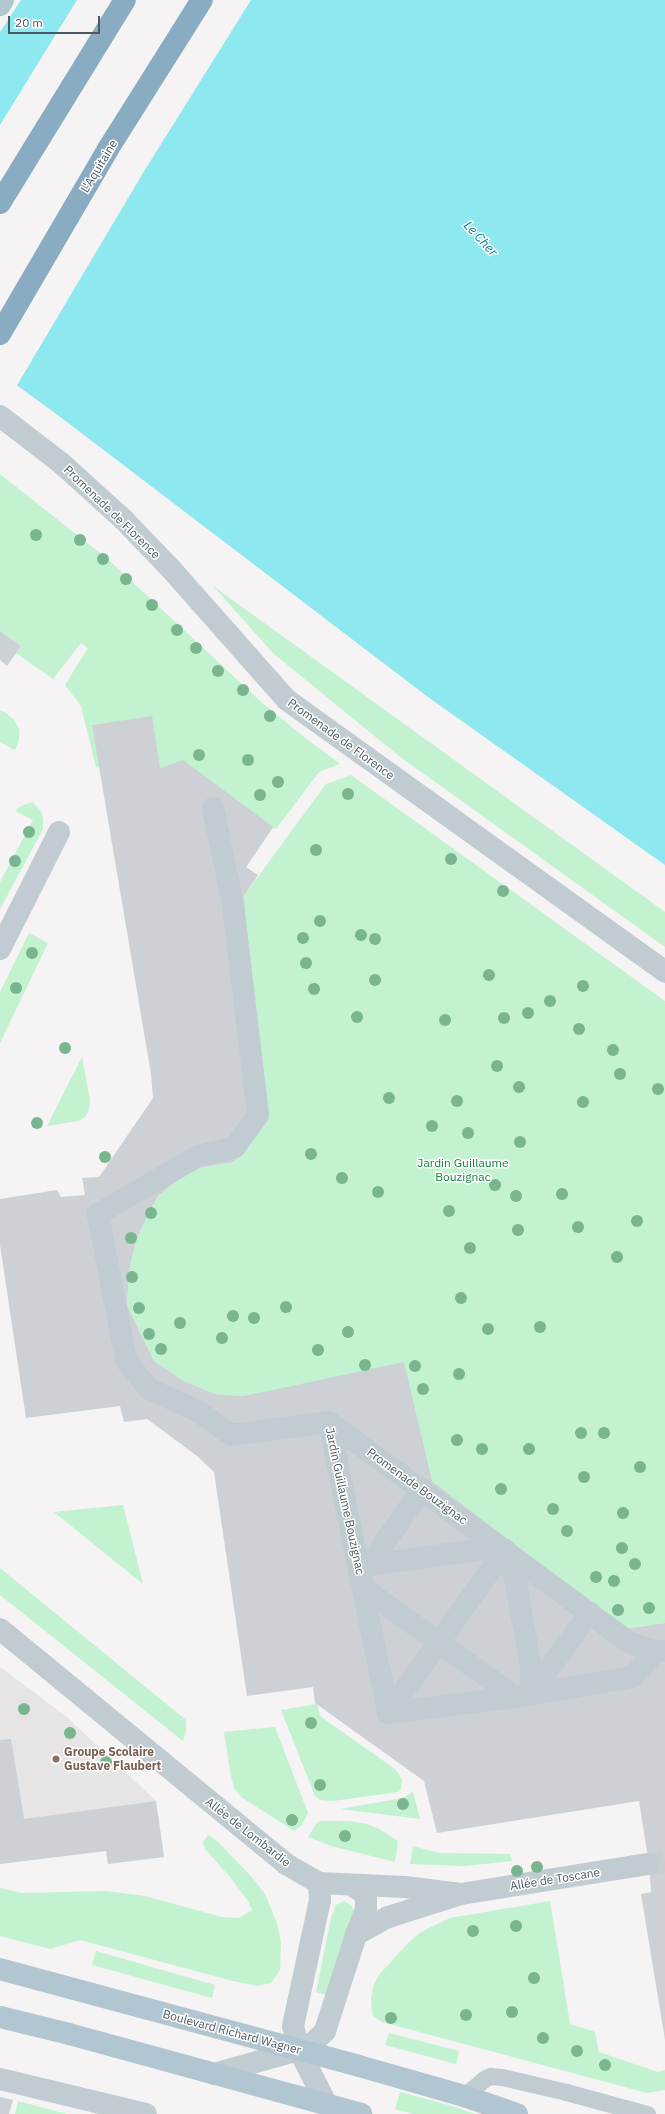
<!DOCTYPE html>
<html>
<head>
<meta charset="utf-8">
<style>
	body { margin:0 }
	#map { position:relative; width:665px; height:2114px; overflow:hidden; background:#f5f3f3; font-family:"IBM Plex Sans",sans-serif }
	div>[style] { position:absolute }
	.education>* { inset:0; background:#e6e4e5 }
	.green>* { inset:0; background:#c2f2cf }
	.water>* { inset:0; background:#8ee8f0 }
	.pier>* { inset:0; background:#f5f3f3 }
	.building>* { inset:0; background:#cdd1d5 }
	.minor-tunnel>* { height:22px; margin-top:-11px; transform-origin:0; background:repeating-linear-gradient(90deg,#cacccf 0 22px,transparent 0 33px) }
	.service>* { height:17px; margin:-8.5px; padding:0 8.5px; transform-origin:8.5px; border-radius:8.5px; background:#c1ccd2 }
	.pedestrian>* { height:22px; margin:-11px; padding:0 11px; transform-origin:11px; border-radius:11px; background:#c1ccd2 }
	.minor>* { height:22px; margin:-11px; padding:0 11px; transform-origin:11px; border-radius:11px; background:#c1ccd2 }
	.primary>* { height:22px; margin:-11px; padding:0 11px; transform-origin:11px; border-radius:11px; background:#b2c6d2 }
	.motorway>* { height:22px; margin:-11px; padding:0 11px; transform-origin:11px; border-radius:11px; background:#8aacc2 }
	.trees>* { width:12px; height:12px; margin:-6px; border-radius:50%; background:#79b58f }
	.dots>* { width:11px; height:11px; translate:-50% -50%; box-sizing:border-box; border:2px solid #fff; border-radius:50% }
	span { translate:-50% -50%; white-space:nowrap; text-align:center; line-height:1.15; -webkit-text-stroke:3px #fff; paint-order:stroke }
	.street-label { font-size:12px; color:#495962 }
	.park-label { font-size:12px; color:#14833e }
	.education-label { font-size:12px; color:#785e54; font-weight:700 }
	.left { translate:0 -50%; text-align:left }
	.water-label { font-size:13px; color:#0a828e; font-style:italic }
	.scale { position:absolute; left:8px; top:16px; width:92px; height:18px; box-sizing:border-box; border:2px solid #495962; border-top:0; padding-left:5px; font-size:12px; line-height:14px; white-space:nowrap; color:#495962; -webkit-text-stroke:3px #fff; paint-order:stroke }
</style>
</head>
<body>
<div id="map">
	<div class="education">
		<div style="clip-path:polygon(0 1667px,67px 1717px,156px 1801px,164px 1857px,108px 1864px,106px 1851px,0 1864px)"></div>
	</div>
	<div class="green">
		<div style="clip-path:polygon(0 474px,111px 562px,260px 701px,299px 733px,340px 764px,319px 772px,276px 829px,273px 828px,246px 867px,162px 786px,112px 722px,92px 725px,100px 768px,96px 767px,81px 706px,65px 685px,88px 648px,81px 643px,53px 679px,16px 653px,21px 646px,0 631px)"></div>
		<div style="clip-path:polygon(213px 586px,665px 912px,665px 947px,399px 756px,274px 654px)"></div>
		<div style="clip-path:polygon(0 710px,5px 712px,14px 720px,19px 729px,19px 740px,15px 750px,0 742px)"></div>
		<div style="clip-path:polygon(351px 775px,665px 1001px,665px 1623px,625px 1629px,432px 1481px,250px 1423px,244px 1396px,215px 1394px,184px 1381px,154px 1361px,127px 1305px,129px 1270px,137px 1238px,157px 1197px,179px 1179px,199px 1168px,234px 1162px,269px 1116px,254px 1021px,244px 896px,326px 784px)"></div>
		<div style="clip-path:polygon(32px 802px,41px 811px,43px 819px,43px 829px,0 909px,0 882px,33px 820px,15px 811px,21px 806px)"></div>
		<div style="clip-path:polygon(29px 933px,48px 943px,0 1043px,0 992px)"></div>
		<div style="clip-path:polygon(82px 1057px,90px 1100px,89px 1110px,85px 1117px,78px 1121px,47px 1126px)"></div>
		<div style="clip-path:polygon(123px 1505px,143px 1584px,54px 1512px)"></div>
		<div style="clip-path:polygon(0 1568px,186px 1720px,186px 1731px,183px 1741px,0 1595px)"></div>
		<div style="clip-path:polygon(317px 1704px,320px 1716px,395px 1769px,402px 1779px,401px 1789px,398px 1792px,333px 1801px,320px 1800px,315px 1796px,281px 1710px)"></div>
		<div style="clip-path:polygon(275px 1727px,308px 1813px,302px 1825px,294px 1831px,241px 1797px,234px 1788px,231px 1776px,224px 1732px)"></div>
		<div style="clip-path:polygon(413px 1792px,420px 1819px,341px 1809px,402px 1798px)"></div>
		<div style="clip-path:polygon(320px 1821px,349px 1821px,367px 1824px,379px 1829px,398px 1841px,395px 1862px,331px 1846px,308px 1837px,316px 1824px)"></div>
		<div style="clip-path:polygon(208px 1835px,217px 1841px,251px 1876px,265px 1894px,277px 1923px,281px 1943px,280px 1970px,271px 1983px,257px 1986px,233px 1981px,80px 1940px,50px 1949px,0 1936px,0 1888px,22px 1893px,106px 1891px,145px 1896px,222px 1917px,239px 1918px,252px 1910px,248px 1901px,230px 1877px,205px 1849px,203px 1842px)"></div>
		<div style="clip-path:polygon(413px 1846px,439px 1853px,510px 1854px,512px 1861px,465px 1866px,410px 1864px)"></div>
		<div style="clip-path:polygon(344px 1901px,352px 1906px,355px 1913px,329px 1996px,316px 1992px,331px 1918px,336px 1905px)"></div>
		<div style="clip-path:polygon(550px 1901px,570px 2024px,595px 2032px,599px 2052px,658px 2072px,665px 2070px,665px 2090px,647px 2093px,382px 2022px,374px 2017px,372px 2013px,371px 1999px,374px 1984px,379px 1975px,408px 1943px,421px 1932px,450px 1918px)"></div>
		<div style="clip-path:polygon(96px 1951px,215px 1985px,212px 1998px,92px 1965px)"></div>
		<div style="clip-path:polygon(389px 2033px,459px 2051px,456px 2064px,385px 2045px)"></div>
		<div style="clip-path:polygon(400px 2092px,452px 2106px,475px 2114px,413px 2114px,395px 2109px)"></div>
		<div style="clip-path:polygon(18px 2101px,67px 2114px,15px 2114px)"></div>
	</div>
	<div class="water">
		<div style="clip-path:polygon(0 0,665px 0,665px 865px,428px 697px,59px 416px,0 373px)"></div>
	</div>
	<div class="pier">
		<div style="clip-path:polygon(0 0,21px 0,0 32px)"></div>
		<div style="clip-path:polygon(77px 0,251px 0,143px 173px,16px 387px,0 376px,0 125px)"></div>
	</div>
	<div class="building">
		<div style="clip-path:polygon(0 631px,21px 646px,7px 666px,0 660px)"></div>
		<div style="clip-path:polygon(152px 716px,160px 768px,183px 760px,273px 827px,246px 867px,258px 875px,244px 896px,254px 1021px,269px 1116px,234px 1162px,199px 1168px,179px 1179px,157px 1197px,137px 1238px,129px 1270px,127px 1305px,154px 1361px,184px 1381px,215px 1394px,244px 1396px,404px 1362px,432px 1481px,625px 1629px,665px 1623px,665px 2040px,641px 1894px,651px 1892px,649px 1864px,639px 1801px,437px 1833px,424px 1781px,315px 1703px,313px 1687px,247px 1696px,214px 1472px,197px 1456px,147px 1419px,124px 1422px,120px 1406px,26px 1418px,0 1245px,0 1199px,57px 1190px,61px 1197px,85px 1195px,82px 1178px,99px 1177px,153px 1098px,151px 1074px,92px 725px)"></div>
		<div style="clip-path:polygon(11px 1739px,24px 1819px,156px 1801px,164px 1857px,108px 1864px,106px 1851px,0 1864px,0 1740px)"></div>
		<div style="clip-path:polygon(0 2097px,13px 2100px,9px 2114px,0 2114px)"></div>
	</div>
	<div class="minor-tunnel">
		<div style="left:649px;top:1864px;width:16px;rotate:-11deg"></div>
	</div>
	<div class="service">
		<div style="left:464px;top:2096px;width:26px;rotate:-40deg"></div>
		<div style="left:484px;top:2079px;width:7px;rotate:-27deg"></div>
		<div style="left:490px;top:2076px;width:12px;rotate:5deg"></div>
		<div style="left:502px;top:2077px;width:66px;rotate:13.2deg"></div>
		<div style="left:566px;top:2092px;width:84px;rotate:15.2deg"></div>
	</div>
	<div class="pedestrian">
		<div style="left:287px;top:700px;width:466px;rotate:35.7deg"></div>
		<div style="left:213px;top:808px;width:99px;rotate:78.3deg"></div>
		<div style="left:233px;top:905px;width:211px;rotate:83.2deg"></div>
		<div style="left:258px;top:1115px;width:39px;rotate:126deg"></div>
		<div style="left:235px;top:1147px;width:38px;rotate:166deg"></div>
		<div style="left:198px;top:1156px;width:116px;rotate:149.9deg"></div>
		<div style="left:98px;top:1214px;width:149px;rotate:79.1deg"></div>
		<div style="left:126px;top:1360px;width:37px;rotate:52deg"></div>
		<div style="left:149px;top:1389px;width:54px;rotate:24.2deg"></div>
		<div style="left:198px;top:1411px;width:41px;rotate:36deg"></div>
		<div style="left:231px;top:1435px;width:99px;rotate:-7.6deg"></div>
		<div style="left:329px;top:1422px;width:373px;rotate:36.3deg"></div>
		<div style="left:630px;top:1643px;width:28px;rotate:17deg"></div>
		<div style="left:329px;top:1422px;width:297px;rotate:78.5deg"></div>
		<div style="left:505px;top:1550px;width:30px;rotate:70deg"></div>
		<div style="left:515px;top:1578px;width:91px;rotate:79.9deg"></div>
		<div style="left:531px;top:1668px;width:26px;rotate:92deg"></div>
		<div style="left:369px;top:1565px;width:93px;rotate:-55.1deg"></div>
		<div style="left:359px;top:1569px;width:11px;rotate:-22deg"></div>
		<div style="left:369px;top:1565px;width:109px;rotate:-7.9deg"></div>
		<div style="left:477px;top:1550px;width:28px"></div>
		<div style="left:363px;top:1588px;width:187px;rotate:35.6deg"></div>
		<div style="left:530px;top:1694px;width:101px;rotate:-53.5deg"></div>
		<div style="left:388px;top:1713px;width:128px;rotate:-7.2deg"></div>
		<div style="left:515px;top:1697px;width:119px;rotate:-9.7deg"></div>
		<div style="left:632px;top:1677px;width:36px;rotate:-46deg"></div>
		<div style="left:657px;top:1651px;width:8px"></div>
		<div style="left:388px;top:1713px;width:201px;rotate:-54.3deg"></div>
	</div>
	<div class="minor">
		<div style="left:0;top:416px;width:77px;rotate:37.6deg"></div>
		<div style="left:61px;top:463px;width:85px;rotate:42.1deg"></div>
		<div style="left:124px;top:520px;width:68px;rotate:46.2deg"></div>
		<div style="left:171px;top:569px;width:175px;rotate:48.5deg"></div>
		<div style="left:0;top:949px;width:131px;rotate:-63.2deg"></div>
		<div style="left:0;top:1629px;width:370px;rotate:39.4deg"></div>
		<div style="left:286px;top:1864px;width:38px;rotate:30deg"></div>
		<div style="left:319px;top:1883px;width:86px;rotate:2.7deg"></div>
		<div style="left:405px;top:1887px;width:56px;rotate:7.1deg"></div>
		<div style="left:461px;top:1894px;width:77px;rotate:162.5deg"></div>
		<div style="left:388px;top:1917px;width:37px;rotate:151deg"></div>
		<div style="left:319px;top:1883px;width:17px;rotate:87deg"></div>
		<div style="left:320px;top:1900px;width:129px;rotate:102.1deg"></div>
		<div style="left:293px;top:2026px;width:25px;rotate:76deg"></div>
		<div style="left:299px;top:2050px;width:62px;rotate:63deg"></div>
		<div style="left:461px;top:1894px;width:190px;rotate:-9.1deg"></div>
		<div style="left:214px;top:2074px;width:88px;rotate:-15.8deg"></div>
		<div style="left:299px;top:2050px;width:17px;rotate:-28deg"></div>
		<div style="left:314px;top:2042px;width:16px;rotate:-45deg"></div>
		<div style="left:325px;top:2031px;width:101px;rotate:-72.1deg"></div>
		<div style="left:356px;top:1935px;width:28px;rotate:-69deg"></div>
		<div style="left:366px;top:1909px;width:14px;rotate:-90deg"></div>
		<div style="left:366px;top:1895px;width:16px;rotate:-145deg"></div>
		<div style="left:0;top:2079px;width:150px;rotate:13.5deg"></div>
	</div>
	<div class="primary">
		<div style="left:0;top:5px;width:6px;rotate:-59deg"></div>
		<div style="left:0;top:1969px;width:372px;rotate:15.1deg"></div>
		<div style="left:359px;top:2066px;width:109px;rotate:15.9deg"></div>
		<div style="left:464px;top:2096px;width:56px;rotate:18.8deg"></div>
		<div style="left:0;top:2017px;width:71px;rotate:13.8deg"></div>
		<div style="left:69px;top:2034px;width:303px;rotate:15.3deg"></div>
	</div>
	<div class="motorway">
		<div style="left:0;top:203px;width:238px;rotate:-58.4deg"></div>
		<div style="left:0;top:334px;width:214px;rotate:-59.7deg"></div>
		<div style="left:108px;top:149px;width:176px;rotate:-57.8deg"></div>
	</div>
	<div class="trees">
		<div style="left:36px;top:535px"></div>
		<div style="left:80px;top:540px"></div>
		<div style="left:103px;top:559px"></div>
		<div style="left:126px;top:579px"></div>
		<div style="left:152px;top:605px"></div>
		<div style="left:177px;top:630px"></div>
		<div style="left:196px;top:648px"></div>
		<div style="left:218px;top:671px"></div>
		<div style="left:243px;top:690px"></div>
		<div style="left:270px;top:716px"></div>
		<div style="left:199px;top:755px"></div>
		<div style="left:248px;top:760px"></div>
		<div style="left:278px;top:782px"></div>
		<div style="left:348px;top:794px"></div>
		<div style="left:260px;top:795px"></div>
		<div style="left:29px;top:832px"></div>
		<div style="left:316px;top:850px"></div>
		<div style="left:451px;top:859px"></div>
		<div style="left:15px;top:861px"></div>
		<div style="left:503px;top:891px"></div>
		<div style="left:320px;top:921px"></div>
		<div style="left:361px;top:935px"></div>
		<div style="left:303px;top:938px"></div>
		<div style="left:375px;top:939px"></div>
		<div style="left:32px;top:953px"></div>
		<div style="left:306px;top:963px"></div>
		<div style="left:489px;top:975px"></div>
		<div style="left:375px;top:980px"></div>
		<div style="left:583px;top:986px"></div>
		<div style="left:16px;top:988px"></div>
		<div style="left:314px;top:989px"></div>
		<div style="left:550px;top:1001px"></div>
		<div style="left:528px;top:1013px"></div>
		<div style="left:357px;top:1017px"></div>
		<div style="left:504px;top:1018px"></div>
		<div style="left:445px;top:1020px"></div>
		<div style="left:579px;top:1029px"></div>
		<div style="left:65px;top:1048px"></div>
		<div style="left:613px;top:1050px"></div>
		<div style="left:497px;top:1066px"></div>
		<div style="left:620px;top:1074px"></div>
		<div style="left:519px;top:1087px"></div>
		<div style="left:658px;top:1089px"></div>
		<div style="left:389px;top:1098px"></div>
		<div style="left:457px;top:1101px"></div>
		<div style="left:583px;top:1102px"></div>
		<div style="left:37px;top:1123px"></div>
		<div style="left:432px;top:1126px"></div>
		<div style="left:468px;top:1133px"></div>
		<div style="left:520px;top:1142px"></div>
		<div style="left:311px;top:1154px"></div>
		<div style="left:105px;top:1157px"></div>
		<div style="left:342px;top:1178px"></div>
		<div style="left:495px;top:1185px"></div>
		<div style="left:378px;top:1192px"></div>
		<div style="left:562px;top:1194px"></div>
		<div style="left:516px;top:1196px"></div>
		<div style="left:449px;top:1211px"></div>
		<div style="left:151px;top:1213px"></div>
		<div style="left:637px;top:1221px"></div>
		<div style="left:578px;top:1227px"></div>
		<div style="left:518px;top:1230px"></div>
		<div style="left:131px;top:1238px"></div>
		<div style="left:470px;top:1248px"></div>
		<div style="left:617px;top:1257px"></div>
		<div style="left:132px;top:1277px"></div>
		<div style="left:461px;top:1298px"></div>
		<div style="left:286px;top:1307px"></div>
		<div style="left:139px;top:1308px"></div>
		<div style="left:233px;top:1316px"></div>
		<div style="left:254px;top:1318px"></div>
		<div style="left:180px;top:1323px"></div>
		<div style="left:540px;top:1327px"></div>
		<div style="left:488px;top:1329px"></div>
		<div style="left:348px;top:1332px"></div>
		<div style="left:149px;top:1334px"></div>
		<div style="left:222px;top:1338px"></div>
		<div style="left:161px;top:1349px"></div>
		<div style="left:318px;top:1350px"></div>
		<div style="left:365px;top:1365px"></div>
		<div style="left:415px;top:1366px"></div>
		<div style="left:459px;top:1374px"></div>
		<div style="left:423px;top:1389px"></div>
		<div style="left:581px;top:1433px"></div>
		<div style="left:604px;top:1433px"></div>
		<div style="left:457px;top:1440px"></div>
		<div style="left:482px;top:1449px"></div>
		<div style="left:529px;top:1449px"></div>
		<div style="left:640px;top:1467px"></div>
		<div style="left:584px;top:1477px"></div>
		<div style="left:501px;top:1489px"></div>
		<div style="left:553px;top:1509px"></div>
		<div style="left:623px;top:1513px"></div>
		<div style="left:567px;top:1531px"></div>
		<div style="left:622px;top:1548px"></div>
		<div style="left:635px;top:1564px"></div>
		<div style="left:596px;top:1577px"></div>
		<div style="left:614px;top:1581px"></div>
		<div style="left:649px;top:1608px"></div>
		<div style="left:618px;top:1610px"></div>
		<div style="left:24px;top:1709px"></div>
		<div style="left:311px;top:1723px"></div>
		<div style="left:70px;top:1733px"></div>
		<div style="left:106px;top:1762px"></div>
		<div style="left:320px;top:1785px"></div>
		<div style="left:403px;top:1804px"></div>
		<div style="left:292px;top:1820px"></div>
		<div style="left:345px;top:1836px"></div>
		<div style="left:537px;top:1867px"></div>
		<div style="left:517px;top:1871px"></div>
		<div style="left:516px;top:1926px"></div>
		<div style="left:473px;top:1931px"></div>
		<div style="left:534px;top:1978px"></div>
		<div style="left:512px;top:2012px"></div>
		<div style="left:466px;top:2015px"></div>
		<div style="left:391px;top:2018px"></div>
		<div style="left:543px;top:2038px"></div>
		<div style="left:577px;top:2051px"></div>
		<div style="left:605px;top:2065px"></div>
	</div>
	<div class="dots">
		<div style="left:56px;top:1759px;background:#8d6e63"></div>
	</div>
	<div class="street-label">
		<span style="left:99px;top:166px;rotate:-59deg">L'Aquitaine</span>
		<span style="left:112px;top:512px;rotate:44deg">Promenade de Florence</span>
		<span style="left:341px;top:739px;rotate:36deg">Promenade de Florence</span>
		<span style="left:417px;top:1486px;rotate:36deg">Promenade Bouzignac</span>
		<span style="left:345px;top:1501px;rotate:78deg">Jardin Guillaume Bouzignac</span>
		<span style="left:248px;top:1832px;rotate:38deg">Allée de Lombardie</span>
		<span style="left:555px;top:1879px;rotate:-9deg">Allée de Toscane</span>
		<span style="left:232px;top:2032px;rotate:15deg">Boulevard Richard Wagner</span>
	</div>
	<div class="park-label">
		<span style="left:463px;top:1170px">Jardin Guillaume<br>Bouzignac</span>
	</div>
	<div class="education-label">
		<span class="left" style="left:64px;top:1759px">Groupe Scolaire<br>Gustave Flaubert</span>
	</div>
	<div class="water-label">
		<span style="left:480px;top:239px;rotate:47deg">Le Cher</span>
	</div>
	<div class="scale">20 m</div>
</div>
</body>
</html>
